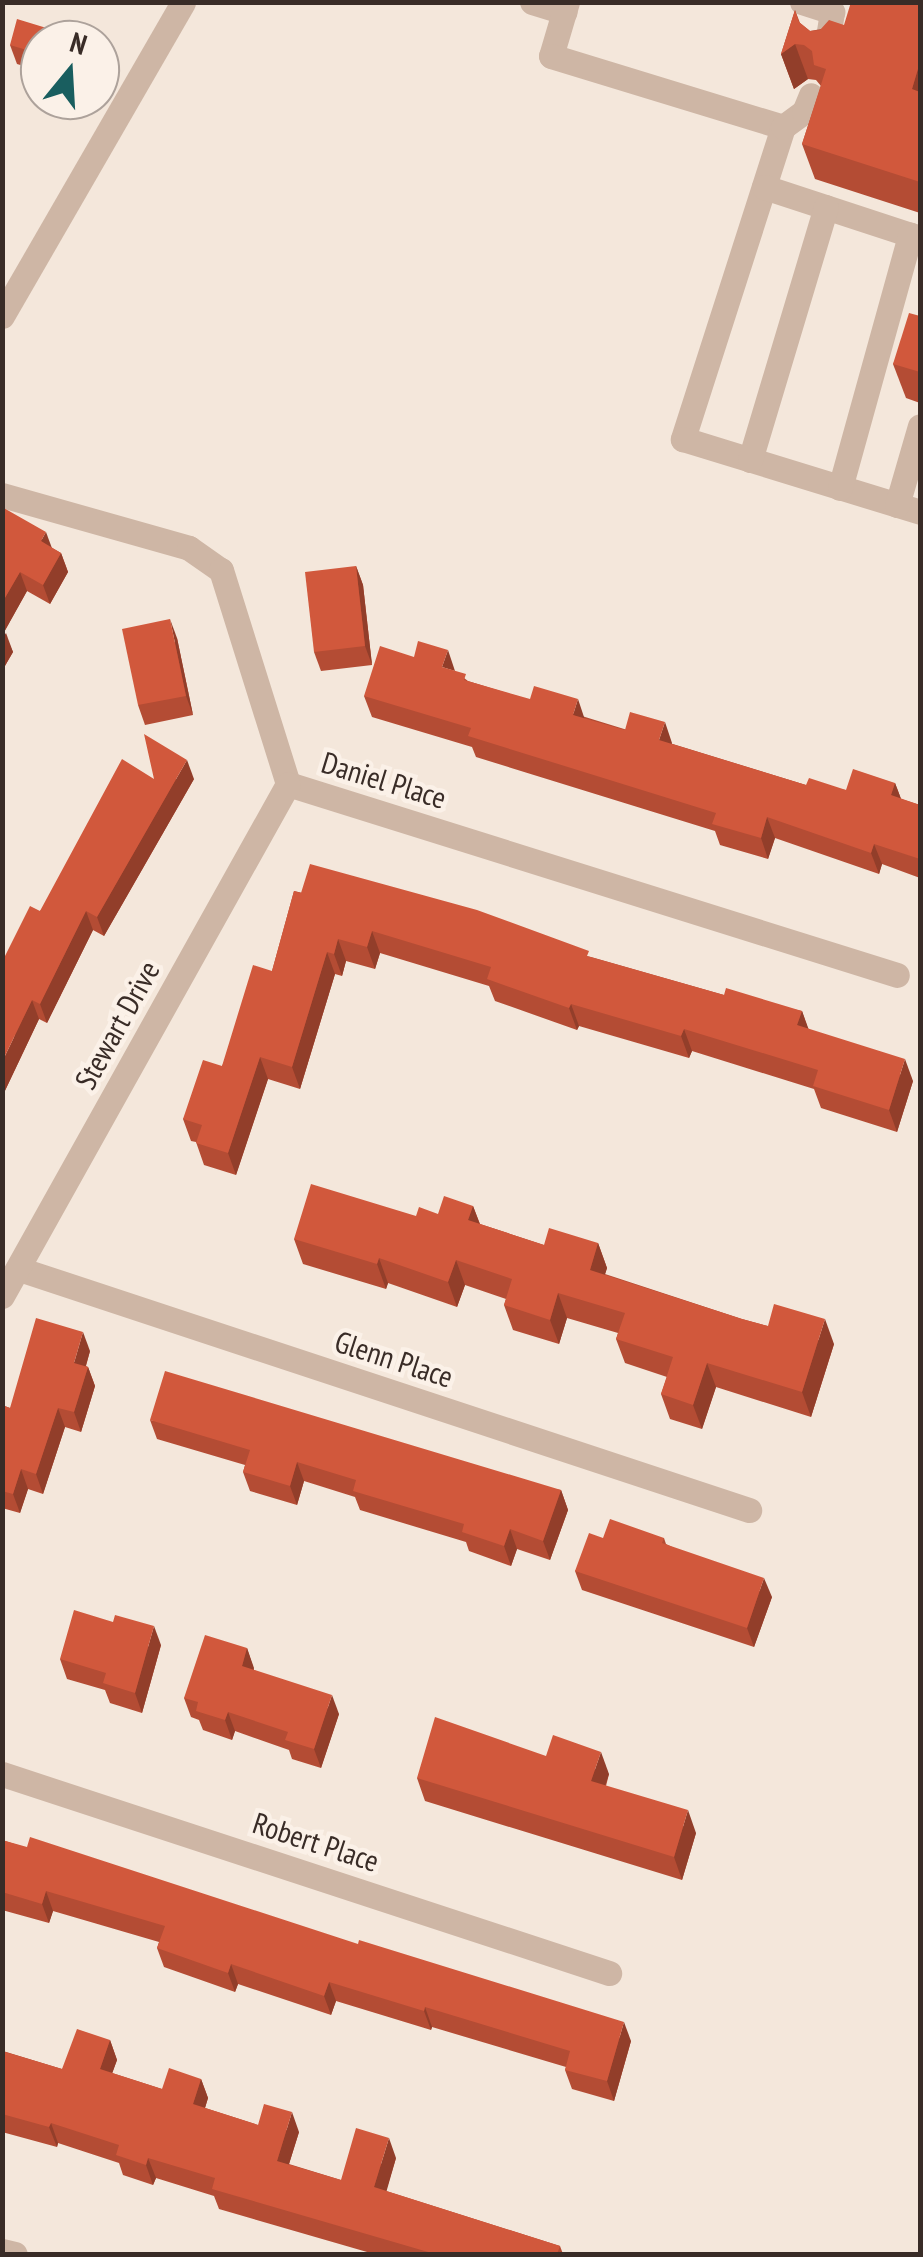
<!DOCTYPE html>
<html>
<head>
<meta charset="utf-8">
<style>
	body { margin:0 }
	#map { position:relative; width:923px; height:2257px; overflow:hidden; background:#f4e7db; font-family:"PT Sans Narrow",sans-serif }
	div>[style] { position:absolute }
	.minor>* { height:25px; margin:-12.5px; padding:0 12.5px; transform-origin:12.5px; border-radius:12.5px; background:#ceb6a5 }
	.wall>* { inset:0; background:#b44c34 }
	.shaded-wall>* { inset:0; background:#923e2a }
	.building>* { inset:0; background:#d1583c }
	span { translate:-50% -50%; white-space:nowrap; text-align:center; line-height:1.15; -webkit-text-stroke:9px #fbf1e8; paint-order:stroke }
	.street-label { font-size:30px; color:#392c27 }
	.frame { position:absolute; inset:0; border:5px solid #392c27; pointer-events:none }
	.north { position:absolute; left:20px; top:20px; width:100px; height:100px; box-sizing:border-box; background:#fbf1e8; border:2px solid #ada29b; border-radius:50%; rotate:18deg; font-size:28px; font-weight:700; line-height:40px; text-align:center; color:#392c27 }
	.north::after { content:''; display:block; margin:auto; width:35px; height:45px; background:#195e5f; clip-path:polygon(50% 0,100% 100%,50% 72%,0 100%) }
</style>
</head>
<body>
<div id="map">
	<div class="minor">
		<div style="left:532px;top:2px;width:34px;rotate:17deg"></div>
		<div style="left:567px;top:2px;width:56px;rotate:106.5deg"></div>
		<div style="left:551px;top:56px;width:243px;rotate:17deg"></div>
		<div style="left:783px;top:127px;width:328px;rotate:107.8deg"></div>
		<div style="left:683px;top:439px;width:248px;rotate:17.1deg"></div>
		<div style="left:802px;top:2px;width:32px;rotate:18deg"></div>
		<div style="left:832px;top:12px;width:38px;rotate:99deg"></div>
		<div style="left:783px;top:127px;width:26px;rotate:-36deg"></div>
		<div style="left:804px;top:112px;width:18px;rotate:-68deg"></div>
		<div style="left:764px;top:187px;width:164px;rotate:18.1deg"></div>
		<div style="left:2px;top:316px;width:362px;rotate:-60deg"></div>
		<div style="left:750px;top:460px;width:264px;rotate:-73.3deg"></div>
		<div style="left:840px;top:488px;width:263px;rotate:-74.5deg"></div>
		<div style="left:2px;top:495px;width:194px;rotate:15.8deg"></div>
		<div style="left:189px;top:548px;width:39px;rotate:35deg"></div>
		<div style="left:221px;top:570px;width:224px;rotate:72.6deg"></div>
		<div style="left:897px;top:505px;width:82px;rotate:-73.8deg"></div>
		<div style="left:288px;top:784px;width:638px;rotate:17.41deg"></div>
		<div style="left:19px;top:1269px;width:769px;rotate:18.27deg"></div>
		<div style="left:2px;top:1296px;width:586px;rotate:-60.81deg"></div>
		<div style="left:2px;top:1774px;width:639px;rotate:18.15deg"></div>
		<div style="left:2px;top:2251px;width:13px;rotate:13deg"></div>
	</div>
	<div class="wall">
		<div style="clip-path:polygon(920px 2px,920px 213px,815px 179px,802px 144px,821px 86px,816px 80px,808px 79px,794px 89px,781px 54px,795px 10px,800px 23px,810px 31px,844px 25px)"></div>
		<div style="clip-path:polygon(40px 40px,40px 71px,17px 64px,10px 45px)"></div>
		<div style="clip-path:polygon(920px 316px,920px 403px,906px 398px,893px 364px)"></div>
		<div style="clip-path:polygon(2px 507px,52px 548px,61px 553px,68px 572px,50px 604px,27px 591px,4px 632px,13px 652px,2px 671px)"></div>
		<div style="clip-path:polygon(356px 566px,363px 585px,372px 665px,321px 671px,314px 652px)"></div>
		<div style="clip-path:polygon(177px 638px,193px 715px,145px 725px,138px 705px)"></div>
		<div style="clip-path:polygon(455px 671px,468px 681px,806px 785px,846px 790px,895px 783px,901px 799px,920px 805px,920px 878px,882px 864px,879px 874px,775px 838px,768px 859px,720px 845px,715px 831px,476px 757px,472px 747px,372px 717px,364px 696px)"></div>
		<div style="clip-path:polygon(154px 779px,194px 779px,104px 936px,93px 930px,47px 1023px,39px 1019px,2px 1097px,40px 911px)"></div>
		<div style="clip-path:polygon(294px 891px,591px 957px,724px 995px,802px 1011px,808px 1029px,913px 1081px,897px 1132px,821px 1108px,814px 1089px,692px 1051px,689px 1058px,579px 1026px,577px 1030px,495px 1001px,489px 986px,380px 953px,375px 969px,346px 961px,342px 976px,335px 974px,300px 1089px,268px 1079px,236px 1175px,204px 1165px,196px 1142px,191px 1141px,183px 1119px,222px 1066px,272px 971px)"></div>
		<div style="clip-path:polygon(473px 1206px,480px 1224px,544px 1245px,598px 1243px,607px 1268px,605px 1274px,742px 1319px,834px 1344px,811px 1417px,716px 1387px,702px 1429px,670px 1419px,661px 1394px,667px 1377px,625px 1363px,616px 1339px,618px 1333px,567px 1318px,559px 1344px,513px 1330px,504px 1305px,506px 1299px,465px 1285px,457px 1307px,388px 1283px,386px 1289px,303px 1264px,294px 1239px,438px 1214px)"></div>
		<div style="clip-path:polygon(90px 1351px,86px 1366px,88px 1367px,95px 1386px,81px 1432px,65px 1427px,43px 1494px,28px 1489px,20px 1513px,2px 1508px,2px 1405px,10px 1408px)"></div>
		<div style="clip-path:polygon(150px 1420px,561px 1490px,568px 1510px,550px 1560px,517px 1549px,511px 1566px,469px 1551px,466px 1542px,360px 1510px,355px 1497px,304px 1481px,297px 1505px,250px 1491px,243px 1472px,245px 1465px,157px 1439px)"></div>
		<div style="clip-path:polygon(603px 1538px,664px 1538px,666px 1544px,772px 1597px,754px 1647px,582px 1590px,575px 1571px)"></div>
		<div style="clip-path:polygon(161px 1645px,142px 1713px,110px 1703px,105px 1690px,67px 1679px,60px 1659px)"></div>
		<div style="clip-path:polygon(247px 1648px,254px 1670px,339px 1714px,321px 1768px,292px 1759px,289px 1750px,235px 1731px,232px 1740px,203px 1730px,199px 1720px,191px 1717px,184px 1698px)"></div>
		<div style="clip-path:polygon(546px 1756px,609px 1774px,606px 1786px,696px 1833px,682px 1880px,425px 1801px,417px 1778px)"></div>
		<div style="clip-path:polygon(2px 1840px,631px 2041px,614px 2101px,572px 2089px,565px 2070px,566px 2067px,432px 2027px,431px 2030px,336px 2001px,331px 2015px,238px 1984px,235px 1992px,164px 1967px,157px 1948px,159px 1942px,53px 1911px,49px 1923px,2px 1910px)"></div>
		<div style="clip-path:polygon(110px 2040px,117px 2060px,112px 2073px,162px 2089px,201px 2079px,208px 2098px,205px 2108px,258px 2125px,299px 2132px,289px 2164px,341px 2180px,396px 2158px,386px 2191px,560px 2246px,563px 2254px,374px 2254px,219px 2209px,214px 2196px,156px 2178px,153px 2185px,123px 2175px,119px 2163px,58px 2143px,57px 2147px,2px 2132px,2px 2049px,3px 2051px,62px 2069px)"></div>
	</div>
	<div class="shaded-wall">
		<div style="clip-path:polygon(795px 44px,808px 79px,794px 89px,781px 54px)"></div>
		<div style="clip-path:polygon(920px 62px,920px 112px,912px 89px)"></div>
		<div style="clip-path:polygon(46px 532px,53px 551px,41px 541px)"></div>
		<div style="clip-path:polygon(61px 553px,68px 572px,50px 604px,43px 585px)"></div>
		<div style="clip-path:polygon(356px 566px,363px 585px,372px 665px,365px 646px)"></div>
		<div style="clip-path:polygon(20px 572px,27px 591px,2px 636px,2px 603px)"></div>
		<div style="clip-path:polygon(170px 619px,177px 638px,193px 715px,186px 696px)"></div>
		<div style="clip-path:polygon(6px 633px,13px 652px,2px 671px,2px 639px)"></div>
		<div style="clip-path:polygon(448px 650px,455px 671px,442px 667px)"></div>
		<div style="clip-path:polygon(578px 699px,585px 720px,573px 715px)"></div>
		<div style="clip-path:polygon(665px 722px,672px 743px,667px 761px,659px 740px)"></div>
		<div style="clip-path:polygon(187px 760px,194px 779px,104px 936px,97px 917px)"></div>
		<div style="clip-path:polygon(895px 783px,903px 804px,891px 795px)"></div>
		<div style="clip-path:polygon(767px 817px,775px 838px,768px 859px,761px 838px)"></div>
		<div style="clip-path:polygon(874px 844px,882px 864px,879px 874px,871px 853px)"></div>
		<div style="clip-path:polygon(86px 911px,93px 930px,47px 1023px,40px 1004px)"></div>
		<div style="clip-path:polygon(372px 931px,380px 953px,375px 969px,367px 947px)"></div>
		<div style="clip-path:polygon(338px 939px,346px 961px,342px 976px,334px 954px)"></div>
		<div style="clip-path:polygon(327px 952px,335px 974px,300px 1089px,292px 1067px)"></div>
		<div style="clip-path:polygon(32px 1000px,39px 1019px,2px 1097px,2px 1062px)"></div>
		<div style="clip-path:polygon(571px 1004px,579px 1026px,577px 1030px,569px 1008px)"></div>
		<div style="clip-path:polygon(802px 1011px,810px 1033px,797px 1025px)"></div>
		<div style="clip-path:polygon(684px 1029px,692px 1051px,689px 1058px,681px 1036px)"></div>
		<div style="clip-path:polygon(260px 1057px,268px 1079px,236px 1175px,228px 1153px)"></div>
		<div style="clip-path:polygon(905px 1059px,913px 1081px,897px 1132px,889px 1110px)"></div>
		<div style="clip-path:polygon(473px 1206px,482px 1230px,468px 1220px)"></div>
		<div style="clip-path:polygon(598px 1243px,607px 1268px,599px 1294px,590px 1270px)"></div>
		<div style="clip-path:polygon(379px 1258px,388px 1283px,386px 1289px,377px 1264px)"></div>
		<div style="clip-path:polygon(456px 1260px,465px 1285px,457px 1307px,448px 1282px)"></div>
		<div style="clip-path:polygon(558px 1293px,567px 1318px,559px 1344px,550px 1320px)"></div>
		<div style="clip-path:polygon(825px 1319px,834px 1344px,811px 1417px,802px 1392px)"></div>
		<div style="clip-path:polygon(83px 1332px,90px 1351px,81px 1382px,74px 1363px)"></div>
		<div style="clip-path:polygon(707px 1363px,716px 1387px,702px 1429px,693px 1405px)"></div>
		<div style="clip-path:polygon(88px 1367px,95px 1386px,81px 1432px,74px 1412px)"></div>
		<div style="clip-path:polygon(58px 1408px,65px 1427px,43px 1494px,36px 1474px)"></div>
		<div style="clip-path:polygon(297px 1462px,304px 1481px,297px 1505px,290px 1486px)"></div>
		<div style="clip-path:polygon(21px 1469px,28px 1489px,20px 1513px,13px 1494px)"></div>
		<div style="clip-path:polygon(561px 1490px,568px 1510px,550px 1560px,543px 1541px)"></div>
		<div style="clip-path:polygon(510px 1529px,517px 1549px,511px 1566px,504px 1546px)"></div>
		<div style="clip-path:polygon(764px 1578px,772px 1597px,754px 1647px,747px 1628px)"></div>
		<div style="clip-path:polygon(154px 1626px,161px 1645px,142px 1713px,135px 1693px)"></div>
		<div style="clip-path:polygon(247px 1648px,254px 1668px,249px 1685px,242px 1666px)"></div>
		<div style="clip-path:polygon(332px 1695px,339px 1714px,321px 1768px,314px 1749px)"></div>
		<div style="clip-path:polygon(228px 1712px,235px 1731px,232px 1740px,225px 1720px)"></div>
		<div style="clip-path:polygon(601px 1752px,609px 1774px,599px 1804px,591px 1781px)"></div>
		<div style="clip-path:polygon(688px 1810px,696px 1833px,682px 1880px,674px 1857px)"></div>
		<div style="clip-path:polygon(46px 1891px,53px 1911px,49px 1923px,42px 1904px)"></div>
		<div style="clip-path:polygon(231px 1964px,238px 1984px,235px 1992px,228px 1973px)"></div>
		<div style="clip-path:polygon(329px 1982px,336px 2001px,331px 2015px,324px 1996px)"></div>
		<div style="clip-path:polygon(425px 2007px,432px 2027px,431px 2030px,424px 2011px)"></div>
		<div style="clip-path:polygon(624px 2022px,631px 2041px,614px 2101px,607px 2081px)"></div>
		<div style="clip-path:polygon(110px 2040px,117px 2060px,107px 2088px,100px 2069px)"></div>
		<div style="clip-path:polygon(201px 2079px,208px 2098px,200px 2124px,193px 2104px)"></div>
		<div style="clip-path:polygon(292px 2112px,299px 2132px,284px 2180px,277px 2161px)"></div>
		<div style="clip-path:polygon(51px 2123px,58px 2143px,57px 2147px,49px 2127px)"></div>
		<div style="clip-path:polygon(389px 2138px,396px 2158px,382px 2207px,374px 2187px)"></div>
		<div style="clip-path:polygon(148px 2158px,156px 2178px,153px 2185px,146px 2165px)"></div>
	</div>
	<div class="building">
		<div style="clip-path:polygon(851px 2px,920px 2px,920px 62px,912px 89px,920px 92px,920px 182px,802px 144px,826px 69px,814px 65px,812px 51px,804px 45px,795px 44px,781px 54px,795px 10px,799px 22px,810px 31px,820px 30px,829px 20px,844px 25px)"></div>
		<div style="clip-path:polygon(17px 19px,76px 37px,75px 40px,40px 40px,40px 54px,10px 45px)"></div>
		<div style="clip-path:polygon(909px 313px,920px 316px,920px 372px,893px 364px)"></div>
		<div style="clip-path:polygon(2px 507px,46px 532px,41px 541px,61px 553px,43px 585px,20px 572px,2px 603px)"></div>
		<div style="clip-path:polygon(356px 566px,365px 646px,314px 652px,305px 572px)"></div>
		<div style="clip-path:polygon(170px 619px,186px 696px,138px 705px,122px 629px)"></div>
		<div style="clip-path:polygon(418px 641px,448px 650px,442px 667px,466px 674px,464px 680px,530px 699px,534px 686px,578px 699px,573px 715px,625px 730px,630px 712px,665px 722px,659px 740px,806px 785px,809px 778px,846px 790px,853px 769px,895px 783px,891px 795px,920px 805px,920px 859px,874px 844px,871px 853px,767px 817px,761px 838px,712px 824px,716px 813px,468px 736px,471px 728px,364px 696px,380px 646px,414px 657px)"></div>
		<div style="clip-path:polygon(144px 734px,187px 760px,97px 917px,86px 911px,40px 1004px,32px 1000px,2px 1062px,2px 962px,30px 906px,40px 911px,122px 759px,154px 779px)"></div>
		<div style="clip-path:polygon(310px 864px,477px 910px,589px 951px,587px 956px,724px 995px,726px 988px,802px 1011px,797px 1025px,905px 1059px,889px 1110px,813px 1086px,818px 1070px,684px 1029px,681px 1036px,571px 1004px,569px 1008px,487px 979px,491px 967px,372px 931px,367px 947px,338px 939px,334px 954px,327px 952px,292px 1067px,260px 1057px,228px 1153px,196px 1143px,202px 1125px,183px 1119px,203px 1060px,222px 1066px,253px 965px,272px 971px,294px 891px,301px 893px)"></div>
		<div style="clip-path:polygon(311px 1184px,416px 1216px,419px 1207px,438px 1214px,444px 1196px,473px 1206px,468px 1220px,544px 1245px,549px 1228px,598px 1243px,590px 1270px,742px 1319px,768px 1326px,774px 1304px,825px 1319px,802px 1392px,707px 1363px,693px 1405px,661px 1394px,673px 1357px,616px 1339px,625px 1313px,558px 1293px,550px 1320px,504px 1305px,512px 1279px,456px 1260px,448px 1282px,379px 1258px,377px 1264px,294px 1239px)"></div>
		<div style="clip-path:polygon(36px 1318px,83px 1332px,74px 1363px,88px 1367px,74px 1412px,58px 1408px,36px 1474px,21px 1469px,13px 1494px,2px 1491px,2px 1405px,10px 1408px)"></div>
		<div style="clip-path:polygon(165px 1371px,561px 1490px,543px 1541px,510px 1529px,504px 1546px,462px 1532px,464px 1524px,353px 1491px,356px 1480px,297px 1462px,290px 1486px,243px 1472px,250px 1450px,150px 1420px)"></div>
		<div style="clip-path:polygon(610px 1519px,664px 1538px,662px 1543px,764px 1578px,747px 1628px,575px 1571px,589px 1533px,603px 1538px)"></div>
		<div style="clip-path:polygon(74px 1610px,113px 1622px,115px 1615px,154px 1626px,135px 1693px,103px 1683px,106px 1673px,60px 1659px)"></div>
		<div style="clip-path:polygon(205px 1635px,247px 1648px,242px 1666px,332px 1695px,314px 1749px,285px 1740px,288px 1732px,228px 1712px,225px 1720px,196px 1711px,198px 1702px,184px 1698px)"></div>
		<div style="clip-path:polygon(435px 1717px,546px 1756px,553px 1735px,601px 1752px,591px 1781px,688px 1810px,674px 1857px,417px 1778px)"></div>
		<div style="clip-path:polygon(30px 1837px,358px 1944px,359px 1940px,624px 2022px,607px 2081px,565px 2070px,570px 2051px,425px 2007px,424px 2011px,329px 1982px,324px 1996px,231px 1964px,228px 1973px,157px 1948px,165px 1926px,46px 1891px,42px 1904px,2px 1892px,2px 1840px,27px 1847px)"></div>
		<div style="clip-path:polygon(77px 2029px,110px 2040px,100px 2069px,162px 2089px,169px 2068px,201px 2079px,193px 2104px,258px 2125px,264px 2104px,292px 2112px,277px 2161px,341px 2180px,356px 2128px,389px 2138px,374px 2187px,560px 2246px,557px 2254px,435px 2254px,212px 2189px,215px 2178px,148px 2158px,146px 2165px,116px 2155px,119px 2145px,51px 2123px,49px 2127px,2px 2114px,2px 2051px,62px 2069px)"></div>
	</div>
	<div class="street-label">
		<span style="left:384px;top:780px;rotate:17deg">Daniel Place</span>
		<span style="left:117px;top:1025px;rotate:-61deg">Stewart Drive</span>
		<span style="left:394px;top:1359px;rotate:18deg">Glenn Place</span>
		<span style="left:316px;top:1842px;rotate:18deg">Robert Place</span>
	</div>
	<div class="frame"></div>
	<div class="north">N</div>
</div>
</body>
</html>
